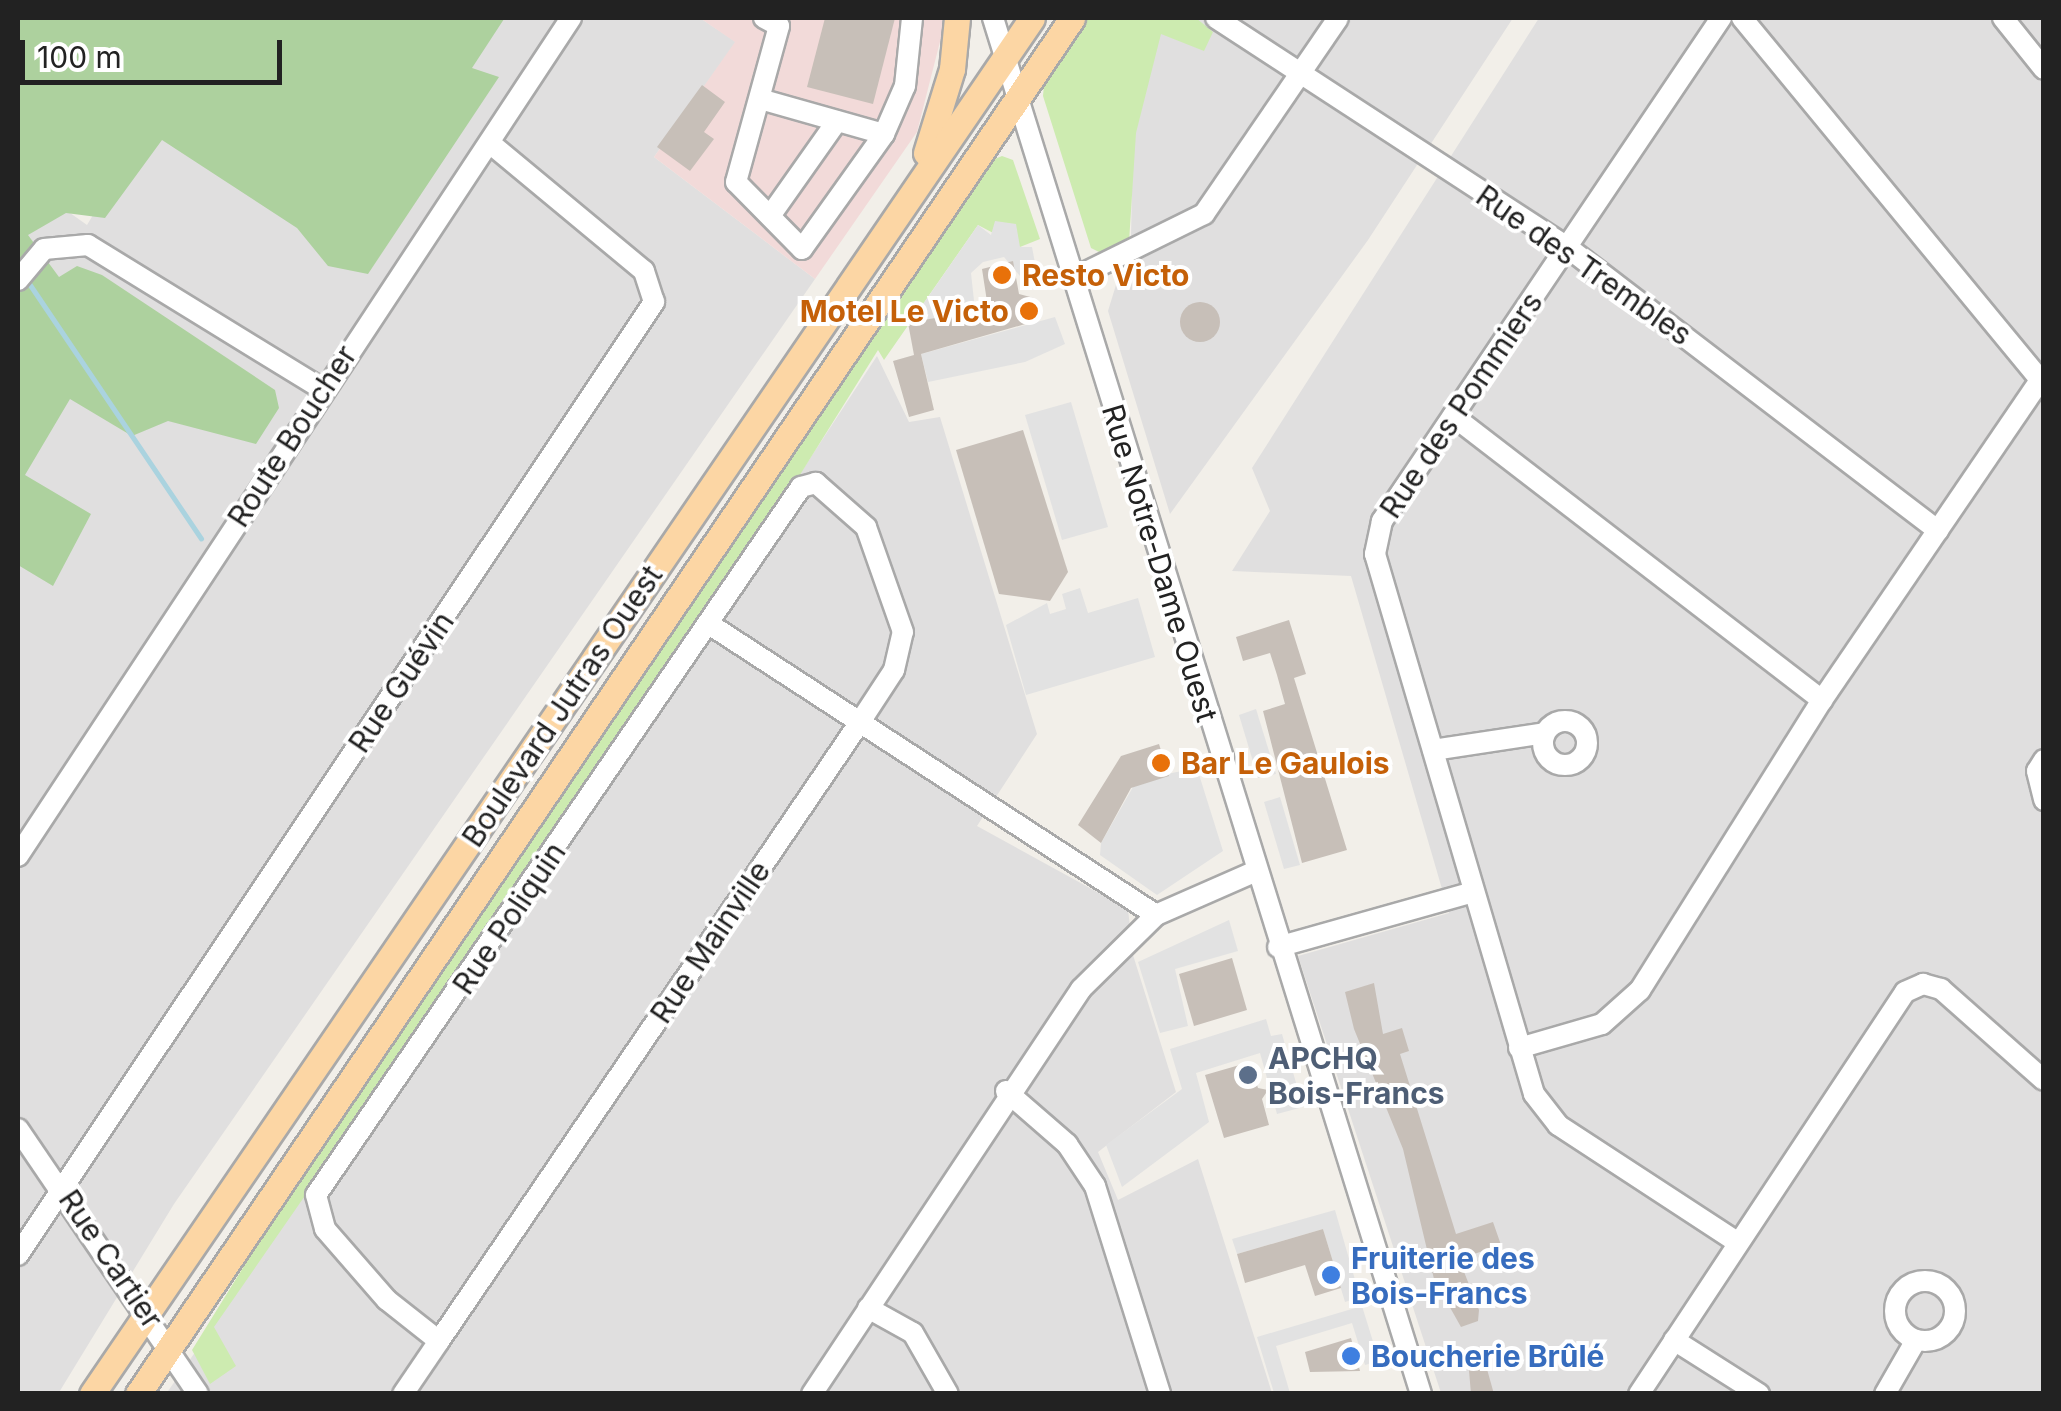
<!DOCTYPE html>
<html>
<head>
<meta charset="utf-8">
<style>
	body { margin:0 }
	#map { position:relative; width:2061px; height:1411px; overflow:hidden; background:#f2efe9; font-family:Inter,sans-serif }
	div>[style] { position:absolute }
	.residential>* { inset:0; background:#e0dfdf }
	.commercial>* { inset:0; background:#f2dad9 }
	.grass>* { inset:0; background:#cdebb0 }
	.forest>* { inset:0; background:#add19e }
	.parking>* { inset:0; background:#e2e2e2 }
	.stream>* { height:5px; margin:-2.5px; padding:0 2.5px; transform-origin:2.5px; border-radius:2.5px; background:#aad3df }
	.building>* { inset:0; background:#c7bfb8 }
	.round { border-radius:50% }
	.roads { filter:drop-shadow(2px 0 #a9a9a9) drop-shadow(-2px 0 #a9a9a9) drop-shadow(0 2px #a9a9a9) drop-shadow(0 -2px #a9a9a9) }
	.minor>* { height:20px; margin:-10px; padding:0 10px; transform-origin:10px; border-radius:10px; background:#fff }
	.minor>.ring { margin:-10px; padding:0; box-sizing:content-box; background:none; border:20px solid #fff; border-radius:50% }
	.major>* { height:25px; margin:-12.5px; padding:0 12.5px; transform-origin:12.5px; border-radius:12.5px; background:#fcd6a4 }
	.dots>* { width:28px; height:28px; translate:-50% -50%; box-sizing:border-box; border:5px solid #fff; border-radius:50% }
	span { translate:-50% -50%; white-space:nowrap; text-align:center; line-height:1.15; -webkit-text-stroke:8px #fff; paint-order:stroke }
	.street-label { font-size:30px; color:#222 }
	.food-label { font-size:30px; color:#c56008; font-weight:700 }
	.left { translate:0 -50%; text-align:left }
	.right { translate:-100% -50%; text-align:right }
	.service-label { font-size:30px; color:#4e5e75; font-weight:700 }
	.shop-label { font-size:30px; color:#366cbe; font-weight:700 }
	.frame { position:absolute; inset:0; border:20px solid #222; pointer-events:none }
	.scale { position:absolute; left:20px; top:40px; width:262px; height:45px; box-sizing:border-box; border:5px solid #222; border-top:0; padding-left:12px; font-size:30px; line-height:35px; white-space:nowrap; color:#222; -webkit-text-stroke:8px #fff; paint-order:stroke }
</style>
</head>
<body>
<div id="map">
	<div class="residential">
		<div style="clip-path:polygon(335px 18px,700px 18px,736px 42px,654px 157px,815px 279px,174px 1204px,58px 1394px,18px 1393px,18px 176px,87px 225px,156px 110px)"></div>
		<div style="clip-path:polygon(1189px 18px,1513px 18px,1368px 240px,1170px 514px,1108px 311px,1131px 236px,1133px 143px,1161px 30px)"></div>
		<div style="clip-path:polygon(1539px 18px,2043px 18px,2043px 1393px,1441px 1393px,1298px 956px,1449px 913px,1351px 576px,1232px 571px,1270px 511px,1252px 468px)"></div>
		<div style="clip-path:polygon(877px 356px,909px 422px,940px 417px,1037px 734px,977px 826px,1128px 909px,1133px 955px,1176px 1092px,1098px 1152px,1118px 1200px,1198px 1159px,1272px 1393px,166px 1394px,709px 613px)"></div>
	</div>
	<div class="commercial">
		<div style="clip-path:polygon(700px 18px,946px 18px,917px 132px,815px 279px,654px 157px,735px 42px)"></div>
	</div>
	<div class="grass">
		<div style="clip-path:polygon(1083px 18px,1196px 18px,1213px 32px,1204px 51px,1161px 34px,1136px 133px,1129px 242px,1099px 252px,1091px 248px,1043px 96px,1045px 74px)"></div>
		<div style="clip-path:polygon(1002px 156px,1013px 160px,1040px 239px,1020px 247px,978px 225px,884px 360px,878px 350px,753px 550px,214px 1327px,236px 1366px,210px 1384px,192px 1350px,319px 1145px,988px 162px)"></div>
	</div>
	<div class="forest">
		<div style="clip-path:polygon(18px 18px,504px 19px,472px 68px,499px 77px,368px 274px,328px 266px,297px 228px,162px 140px,105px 218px,66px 213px,28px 235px,59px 277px,77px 266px,102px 275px,275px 390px,279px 408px,256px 444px,168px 421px,132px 436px,70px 399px,25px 475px,91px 514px,53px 586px,18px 565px)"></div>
	</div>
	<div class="parking">
		<div style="clip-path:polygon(995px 221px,1016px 224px,1020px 247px,1032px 247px,1038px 279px,1025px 282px,1004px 257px,983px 262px,971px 273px,975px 310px,910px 323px,978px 225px,991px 235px)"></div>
		<div style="clip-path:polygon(1055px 317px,1065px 344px,1025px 362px,928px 382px,921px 354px)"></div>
		<div style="clip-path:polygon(1071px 402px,1108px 527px,1062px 540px,1025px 415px)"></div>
		<div style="clip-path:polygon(1080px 588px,1088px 613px,1138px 598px,1155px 657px,1026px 695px,1006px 625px,1047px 603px,1050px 614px,1066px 609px,1062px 594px)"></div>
		<div style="clip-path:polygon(1256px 709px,1276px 774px,1258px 778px,1239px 715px)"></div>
		<div style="clip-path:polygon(1197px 768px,1223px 851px,1157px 895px,1100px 855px,1101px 843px,1137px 780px)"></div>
		<div style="clip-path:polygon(1280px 797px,1300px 865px,1284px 869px,1264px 802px)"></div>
		<div style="clip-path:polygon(1229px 920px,1238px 951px,1175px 969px,1188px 1026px,1160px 1033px,1138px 962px)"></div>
		<div style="clip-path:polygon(1266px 1019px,1271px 1036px,1282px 1034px,1303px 1107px,1277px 1114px,1260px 1053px,1196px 1073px,1209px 1122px,1122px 1187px,1106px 1145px,1182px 1089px,1170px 1049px)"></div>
		<div style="clip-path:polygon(1335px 1210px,1360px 1297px,1345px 1302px,1323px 1229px,1237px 1254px,1232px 1239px)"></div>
		<div style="clip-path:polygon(1362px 1306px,1379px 1361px,1365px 1365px,1352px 1323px,1276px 1346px,1290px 1393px,1274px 1393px,1257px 1337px)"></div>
	</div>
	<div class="stream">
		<div style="left:26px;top:279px;width:313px;rotate:56deg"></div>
	</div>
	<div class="building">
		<div style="clip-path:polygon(825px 18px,895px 18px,873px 104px,807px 87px)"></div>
		<div style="clip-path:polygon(702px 85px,725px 102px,704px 132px,714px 139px,690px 171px,657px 147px)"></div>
		<div style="clip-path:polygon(1013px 261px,1019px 294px,1034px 298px,1039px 320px,921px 354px,934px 410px,909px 417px,893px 361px,914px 355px,908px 323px,988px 308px,982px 269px)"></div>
		<div class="round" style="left:1180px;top:302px;width:40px;height:40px"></div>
		<div style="clip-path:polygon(1023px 430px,1068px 572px,1050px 601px,999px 594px,956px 450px)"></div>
		<div style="clip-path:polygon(1289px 620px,1306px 674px,1294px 678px,1347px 850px,1302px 863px,1263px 711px,1285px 704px,1277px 675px,1270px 653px,1243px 661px,1236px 637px)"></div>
		<div style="clip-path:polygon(1159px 744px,1169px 776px,1131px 788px,1101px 843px,1078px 825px,1121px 756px)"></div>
		<div style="clip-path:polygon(1232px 958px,1247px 1010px,1194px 1026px,1179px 974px)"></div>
		<div style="clip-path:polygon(1374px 983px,1383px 1034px,1402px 1028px,1409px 1051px,1400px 1054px,1456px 1234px,1493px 1222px,1501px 1245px,1459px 1259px,1479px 1310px,1478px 1321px,1461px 1327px,1434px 1279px,1403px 1149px,1354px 1029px,1345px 992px)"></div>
		<div style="clip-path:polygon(1250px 1062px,1258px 1088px,1268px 1090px,1262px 1099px,1269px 1125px,1224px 1138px,1205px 1075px)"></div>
		<div style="clip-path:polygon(1323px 1229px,1341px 1288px,1315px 1296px,1305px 1265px,1245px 1283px,1237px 1254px)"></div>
		<div style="clip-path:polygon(1351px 1338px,1360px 1371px,1310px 1372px,1305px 1352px)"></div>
		<div style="clip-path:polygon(1483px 1355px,1494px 1394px,1471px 1394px,1468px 1359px)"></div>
	</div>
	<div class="roads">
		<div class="minor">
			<div style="left:764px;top:18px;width:17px;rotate:28deg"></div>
			<div style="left:779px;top:26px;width:162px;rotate:105.4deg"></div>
			<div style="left:736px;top:182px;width:94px;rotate:45.4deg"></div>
			<div style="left:802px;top:249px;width:141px;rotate:-54.5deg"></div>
			<div style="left:884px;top:134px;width:52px;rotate:-66.4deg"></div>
			<div style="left:905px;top:86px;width:68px;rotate:-84.1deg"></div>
			<div style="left:993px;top:18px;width:1441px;rotate:72.72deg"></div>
			<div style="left:1216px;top:18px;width:419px;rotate:33.1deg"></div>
			<div style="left:1567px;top:247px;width:467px;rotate:37.4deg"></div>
			<div style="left:1721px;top:18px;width:607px;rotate:123.98deg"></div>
			<div style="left:1382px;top:521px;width:34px;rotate:102deg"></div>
			<div style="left:1375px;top:554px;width:563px;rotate:73.59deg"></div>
			<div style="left:1534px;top:1094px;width:39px;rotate:52deg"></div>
			<div style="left:1558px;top:1125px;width:215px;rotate:33.2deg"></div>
			<div style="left:1742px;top:18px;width:469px;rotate:50.5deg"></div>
			<div style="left:2003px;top:18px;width:65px;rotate:51.2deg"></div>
			<div style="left:760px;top:99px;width:129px;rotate:15.8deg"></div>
			<div style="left:770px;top:216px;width:116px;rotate:-54.8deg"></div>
			<div style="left:1074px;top:278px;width:145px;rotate:-26.2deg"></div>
			<div style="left:1204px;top:214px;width:237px;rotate:-55.6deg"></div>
			<div style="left:18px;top:280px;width:40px;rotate:-50deg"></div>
			<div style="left:44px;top:249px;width:44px;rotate:-5.2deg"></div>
			<div style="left:88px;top:245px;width:275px;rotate:31.6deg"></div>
			<div style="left:1453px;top:416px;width:466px;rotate:37.6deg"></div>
			<div style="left:709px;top:624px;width:533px;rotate:33.06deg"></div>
			<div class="ring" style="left:1543px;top:721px;width:24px;height:24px"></div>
			<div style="left:1433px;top:750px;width:113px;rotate:-8.6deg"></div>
			<div style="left:2044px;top:760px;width:13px;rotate:122deg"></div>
			<div style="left:2037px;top:771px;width:30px;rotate:76deg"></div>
			<div style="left:18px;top:856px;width:1004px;rotate:-56.58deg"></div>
			<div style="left:1278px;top:947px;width:199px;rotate:-15.7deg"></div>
			<div style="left:1519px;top:1048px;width:86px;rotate:-16.1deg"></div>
			<div style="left:1602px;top:1024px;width:51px;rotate:-41.8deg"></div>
			<div style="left:1640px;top:990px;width:342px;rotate:-57.9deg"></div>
			<div style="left:1822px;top:700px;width:394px;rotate:-55.7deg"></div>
			<div style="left:1006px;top:1091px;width:81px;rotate:41deg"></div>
			<div style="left:1067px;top:1144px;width:50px;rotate:56.3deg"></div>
			<div style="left:1095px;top:1186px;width:218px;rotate:72.6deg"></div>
			<div style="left:18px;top:1129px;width:320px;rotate:55.8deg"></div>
			<div style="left:18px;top:1255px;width:1146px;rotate:-56.28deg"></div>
			<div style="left:654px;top:302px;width:33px;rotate:-108deg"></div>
			<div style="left:644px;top:271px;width:200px;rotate:-140.3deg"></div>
			<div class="ring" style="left:1895px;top:1281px;width:40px;height:40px"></div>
			<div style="left:868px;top:1308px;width:51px;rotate:29.1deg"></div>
			<div style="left:913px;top:1333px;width:70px;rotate:60.2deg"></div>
			<div style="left:1674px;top:1340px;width:101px;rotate:32.4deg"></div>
			<div style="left:403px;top:1394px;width:64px;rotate:-55.8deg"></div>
			<div style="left:439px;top:1341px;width:749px;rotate:-55.78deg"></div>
			<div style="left:860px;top:722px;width:62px;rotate:-56.8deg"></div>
			<div style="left:894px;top:670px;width:39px;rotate:-77deg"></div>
			<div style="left:903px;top:632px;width:111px;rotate:-109.4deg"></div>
			<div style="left:866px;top:527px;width:67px;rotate:-138.7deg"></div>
			<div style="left:816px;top:483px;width:16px;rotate:165deg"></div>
			<div style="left:801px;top:487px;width:858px;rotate:124.41deg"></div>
			<div style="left:316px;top:1195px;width:35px;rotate:75deg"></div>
			<div style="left:325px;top:1229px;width:94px;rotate:48.9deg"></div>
			<div style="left:387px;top:1300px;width:66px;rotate:38.3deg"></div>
			<div style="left:812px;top:1394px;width:486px;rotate:-56.4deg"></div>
			<div style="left:1081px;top:989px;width:105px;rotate:-44.6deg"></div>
			<div style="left:1156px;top:915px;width:107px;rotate:-23.7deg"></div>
			<div style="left:1639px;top:1394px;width:482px;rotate:-56.5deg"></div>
			<div style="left:1905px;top:992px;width:20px;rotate:-24deg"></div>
			<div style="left:1923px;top:984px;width:19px;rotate:16deg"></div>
			<div style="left:1941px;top:989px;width:137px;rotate:41.5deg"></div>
			<div style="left:1885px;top:1394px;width:62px;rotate:-60.1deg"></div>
		</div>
		<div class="major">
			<div style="left:926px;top:153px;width:88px;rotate:-72.8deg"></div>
			<div style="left:952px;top:69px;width:51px;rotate:-84.4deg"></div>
			<div style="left:92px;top:1394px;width:1666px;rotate:-55.66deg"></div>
			<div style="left:138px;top:1394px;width:1663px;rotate:-55.83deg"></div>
		</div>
	</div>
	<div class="dots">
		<div style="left:1002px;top:275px;background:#e8710a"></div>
		<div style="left:1029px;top:311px;background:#e8710a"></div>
		<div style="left:1161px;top:763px;background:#e8710a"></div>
		<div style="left:1248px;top:1075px;background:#5c6f8a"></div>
		<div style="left:1331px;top:1275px;background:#3f7fe0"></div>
		<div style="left:1351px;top:1356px;background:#3f7fe0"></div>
	</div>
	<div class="street-label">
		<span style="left:1584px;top:265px;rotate:35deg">Rue des Trembles</span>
		<span style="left:1461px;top:405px;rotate:-56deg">Rue des Pommiers</span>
		<span style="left:292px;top:436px;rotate:-57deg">Route Boucher</span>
		<span style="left:1160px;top:563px;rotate:73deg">Rue Notre-Dame Ouest</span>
		<span style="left:401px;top:682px;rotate:-56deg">Rue Guévin</span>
		<span style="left:562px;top:706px;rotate:-56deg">Boulevard Jutras Ouest</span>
		<span style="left:509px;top:918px;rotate:-56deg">Rue Poliquin</span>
		<span style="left:710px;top:942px;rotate:-56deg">Rue Mainville</span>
		<span style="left:111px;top:1259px;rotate:56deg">Rue Cartier</span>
	</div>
	<div class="food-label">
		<span class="left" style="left:1022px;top:275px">Resto Victo</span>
		<span class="right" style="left:1009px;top:311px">Motel Le Victo</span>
		<span class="left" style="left:1181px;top:763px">Bar Le Gaulois</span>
	</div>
	<div class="service-label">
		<span class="left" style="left:1268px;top:1075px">APCHQ<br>Bois-Francs</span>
	</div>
	<div class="shop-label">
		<span class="left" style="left:1351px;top:1275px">Fruiterie des<br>Bois-Francs</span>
		<span class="left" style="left:1371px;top:1356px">Boucherie Brûlé</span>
	</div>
	<div class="frame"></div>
	<div class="scale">100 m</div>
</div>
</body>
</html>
